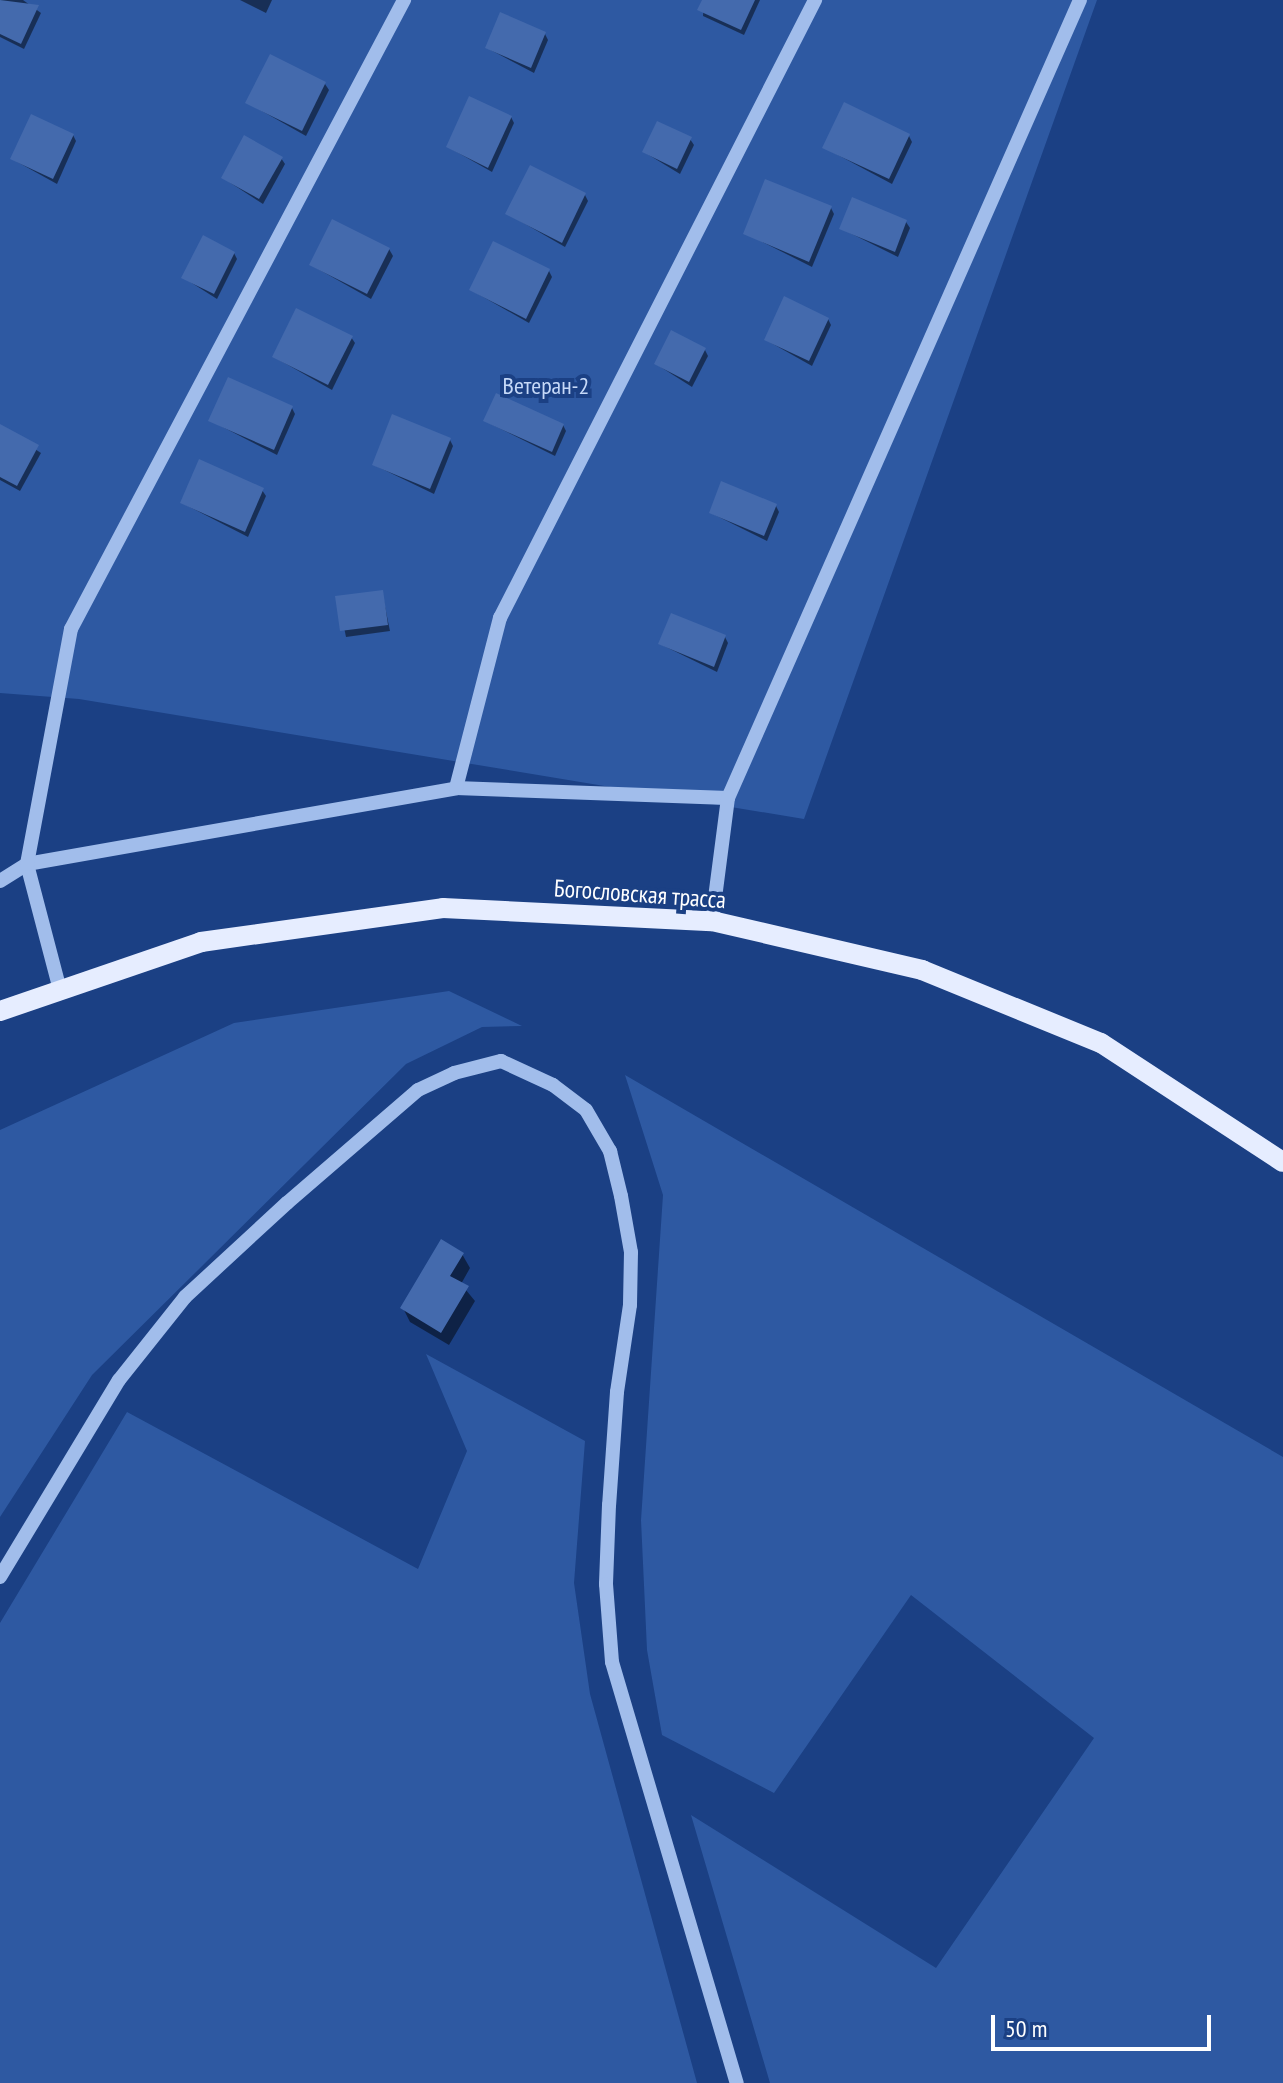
<!DOCTYPE html>
<html>
<head>
<meta charset="utf-8">
<style>
	body { margin:0 }
	#map { position:relative; width:1283px; height:2083px; overflow:hidden; background:#1b4084; font-family:"PT Sans Narrow",sans-serif }
	div>[style] { position:absolute }
	.green>* { inset:0; background:#2e59a2 }
	.shadow>* { inset:0; background:#0007 }
	.building>* { inset:0; background:#446aad }
	.minor>* { height:14px; margin:-7px; padding:0 7px; transform-origin:7px; border-radius:7px; background:#a1bdeb }
	.major>* { height:20px; margin:-10px; padding:0 10px; transform-origin:10px; border-radius:10px; background:#e6edff }
	span { translate:-50% -50%; white-space:nowrap; text-align:center; line-height:1.15; -webkit-text-stroke:8px #1b4084; paint-order:stroke }
	.park-label { font-size:24px; color:#c6d9f8 }
	.street-label { font-size:24px; color:#fff }
	.scale { position:absolute; left:991px; top:2015px; width:220px; height:36px; box-sizing:border-box; border:4px solid #fff; border-top:0; padding-left:10px; font-size:24px; line-height:28px; white-space:nowrap; color:#fff; -webkit-text-stroke:6px #1b4084; paint-order:stroke }
</style>
</head>
<body>
<div id="map">
	<div class="green">
		<div style="clip-path:polygon(0 0,1097px 0,804px 819px,79px 699px,0 693px)"></div>
		<div style="clip-path:polygon(449px 991px,522px 1026px,482px 1027px,406px 1064px,92px 1375px,0 1517px,0 1130px,234px 1023px)"></div>
		<div style="clip-path:polygon(625px 1075px,1283px 1457px,1283px 2083px,770px 2083px,691px 1815px,936px 1968px,1094px 1738px,911px 1595px,774px 1793px,662px 1735px,647px 1650px,641px 1520px,663px 1195px)"></div>
		<div style="clip-path:polygon(426px 1354px,585px 1441px,574px 1583px,590px 1694px,697px 2083px,0 2083px,0 1623px,127px 1412px,418px 1569px,467px 1451px)"></div>
	</div>
	<div class="shadow">
		<div style="clip-path:polygon(0 0,23px 0,41px 13px,24px 49px,0 37px)"></div>
		<div style="clip-path:polygon(240px 0,272px 0,266px 13px)"></div>
		<div style="clip-path:polygon(704px 0,760px 0,744px 35px,703px 16px)"></div>
		<div style="clip-path:polygon(545px 34px,548px 40px,534px 73px,487px 48px)"></div>
		<div style="clip-path:polygon(325px 84px,329px 90px,306px 136px,248px 103px)"></div>
		<div style="clip-path:polygon(511px 117px,514px 123px,492px 172px,448px 147px)"></div>
		<div style="clip-path:polygon(73px 135px,76px 141px,57px 184px,12px 159px)"></div>
		<div style="clip-path:polygon(909px 136px,912px 142px,892px 184px,825px 148px)"></div>
		<div style="clip-path:polygon(690px 139px,694px 145px,680px 174px,644px 152px)"></div>
		<div style="clip-path:polygon(281px 158px,285px 164px,263px 204px,223px 178px)"></div>
		<div style="clip-path:polygon(585px 195px,588px 201px,565px 247px,508px 214px)"></div>
		<div style="clip-path:polygon(831px 208px,834px 214px,812px 267px,745px 233px)"></div>
		<div style="clip-path:polygon(906px 222px,910px 228px,898px 257px,842px 229px)"></div>
		<div style="clip-path:polygon(389px 249px,393px 256px,371px 299px,311px 265px)"></div>
		<div style="clip-path:polygon(234px 253px,237px 259px,217px 299px,184px 278px)"></div>
		<div style="clip-path:polygon(549px 271px,552px 277px,529px 323px,471px 290px)"></div>
		<div style="clip-path:polygon(828px 319px,831px 325px,812px 366px,766px 340px)"></div>
		<div style="clip-path:polygon(351px 337px,355px 343px,332px 390px,274px 357px)"></div>
		<div style="clip-path:polygon(705px 350px,708px 356px,692px 387px,656px 364px)"></div>
		<div style="clip-path:polygon(292px 408px,295px 414px,277px 455px,211px 421px)"></div>
		<div style="clip-path:polygon(485px 421px,563px 425px,566px 431px,555px 456px)"></div>
		<div style="clip-path:polygon(0 426px,41px 453px,20px 491px,0 480px)"></div>
		<div style="clip-path:polygon(450px 440px,453px 446px,434px 494px,374px 465px)"></div>
		<div style="clip-path:polygon(262px 490px,266px 496px,248px 537px,182px 503px)"></div>
		<div style="clip-path:polygon(776px 506px,779px 512px,767px 541px,711px 513px)"></div>
		<div style="clip-path:polygon(382px 592px,390px 631px,346px 637px,338px 598px)"></div>
		<div style="clip-path:polygon(725px 637px,728px 643px,717px 672px,660px 644px)"></div>
		<div style="clip-path:polygon(462px 1254px,470px 1268px,461px 1284px,475px 1301px,449px 1345px,410px 1322px,403px 1308px)"></div>
	</div>
	<div class="building">
		<div style="clip-path:polygon(0 0,39px 5px,21px 44px,0 34px)"></div>
		<div style="clip-path:polygon(702px 0,755px 0,741px 30px,697px 10px)"></div>
		<div style="clip-path:polygon(500px 12px,546px 32px,531px 68px,485px 48px)"></div>
		<div style="clip-path:polygon(270px 54px,326px 82px,302px 131px,245px 103px)"></div>
		<div style="clip-path:polygon(469px 96px,512px 116px,488px 168px,446px 147px)"></div>
		<div style="clip-path:polygon(844px 102px,910px 134px,889px 179px,822px 148px)"></div>
		<div style="clip-path:polygon(31px 114px,74px 134px,53px 179px,10px 159px)"></div>
		<div style="clip-path:polygon(657px 121px,692px 137px,677px 169px,642px 152px)"></div>
		<div style="clip-path:polygon(244px 135px,283px 157px,259px 199px,221px 178px)"></div>
		<div style="clip-path:polygon(530px 165px,586px 193px,562px 243px,505px 214px)"></div>
		<div style="clip-path:polygon(765px 179px,832px 206px,809px 262px,743px 234px)"></div>
		<div style="clip-path:polygon(852px 197px,907px 220px,895px 252px,839px 229px)"></div>
		<div style="clip-path:polygon(332px 219px,390px 248px,367px 294px,309px 265px)"></div>
		<div style="clip-path:polygon(203px 235px,235px 252px,214px 294px,181px 278px)"></div>
		<div style="clip-path:polygon(493px 241px,550px 269px,526px 319px,469px 290px)"></div>
		<div style="clip-path:polygon(784px 296px,829px 318px,809px 361px,764px 340px)"></div>
		<div style="clip-path:polygon(296px 308px,353px 336px,328px 385px,272px 357px)"></div>
		<div style="clip-path:polygon(671px 330px,706px 348px,689px 382px,654px 364px)"></div>
		<div style="clip-path:polygon(228px 377px,293px 406px,274px 450px,208px 421px)"></div>
		<div style="clip-path:polygon(496px 393px,564px 424px,552px 452px,483px 421px)"></div>
		<div style="clip-path:polygon(392px 414px,451px 438px,430px 489px,372px 465px)"></div>
		<div style="clip-path:polygon(0 424px,39px 445px,17px 486px,0 477px)"></div>
		<div style="clip-path:polygon(199px 459px,264px 488px,245px 532px,180px 503px)"></div>
		<div style="clip-path:polygon(721px 481px,777px 504px,764px 536px,709px 513px)"></div>
		<div style="clip-path:polygon(383px 590px,388px 625px,340px 631px,335px 596px)"></div>
		<div style="clip-path:polygon(671px 613px,726px 635px,714px 667px,658px 644px)"></div>
		<div style="clip-path:polygon(441px 1239px,464px 1253px,450px 1276px,469px 1286px,441px 1333px,400px 1308px)"></div>
	</div>
	<div class="minor">
		<div style="left:456px;top:788px;width:272px;rotate:2.1deg"></div>
		<div style="left:728px;top:798px;width:872px;rotate:-66.2deg"></div>
		<div style="left:0;top:881px;width:32px;rotate:-32deg"></div>
		<div style="left:27px;top:864px;width:436px;rotate:-10deg"></div>
		<div style="left:456px;top:788px;width:176px;rotate:-75.5deg"></div>
		<div style="left:500px;top:618px;width:694px;rotate:-62.99deg"></div>
		<div style="left:712px;top:921px;width:124px;rotate:-82.6deg"></div>
		<div style="left:60px;top:990px;width:130px;rotate:-104.7deg"></div>
		<div style="left:27px;top:864px;width:239px;rotate:-79.4deg"></div>
		<div style="left:71px;top:629px;width:712px;rotate:-62.1deg"></div>
		<div style="left:0;top:1577px;width:230px;rotate:-58.9deg"></div>
		<div style="left:119px;top:1380px;width:106px;rotate:-51.5deg"></div>
		<div style="left:185px;top:1297px;width:139px;rotate:-42.7deg"></div>
		<div style="left:287px;top:1203px;width:173px;rotate:-40.8deg"></div>
		<div style="left:418px;top:1090px;width:40px;rotate:-25deg"></div>
		<div style="left:454px;top:1073px;width:49px;rotate:-14.3deg"></div>
		<div style="left:501px;top:1061px;width:57px;rotate:24.8deg"></div>
		<div style="left:553px;top:1085px;width:41px;rotate:37.1deg"></div>
		<div style="left:586px;top:1110px;width:48px;rotate:59.7deg"></div>
		<div style="left:610px;top:1151px;width:46px;rotate:76.3deg"></div>
		<div style="left:621px;top:1196px;width:57px;rotate:79.9deg"></div>
		<div style="left:631px;top:1252px;width:53px;rotate:91.1deg"></div>
		<div style="left:630px;top:1305px;width:88px;rotate:98.5deg"></div>
		<div style="left:617px;top:1392px;width:113px;rotate:94deg"></div>
		<div style="left:609px;top:1505px;width:79px;rotate:92.2deg"></div>
		<div style="left:606px;top:1584px;width:78px;rotate:85.6deg"></div>
		<div style="left:612px;top:1662px;width:439px;rotate:73.5deg"></div>
	</div>
	<div class="major">
		<div style="left:0;top:1011px;width:213px;rotate:-18.9deg"></div>
		<div style="left:201px;top:942px;width:244px;rotate:-8deg"></div>
		<div style="left:443px;top:908px;width:269px;rotate:2.8deg"></div>
		<div style="left:712px;top:921px;width:216px;rotate:13.1deg"></div>
		<div style="left:922px;top:970px;width:193px;rotate:22.2deg"></div>
		<div style="left:1101px;top:1043px;width:217px;rotate:33.2deg"></div>
	</div>
	<div class="park-label">
		<span style="left:546px;top:386px">Ветеран-2</span>
	</div>
	<div class="street-label">
		<span style="left:640px;top:894px;rotate:4deg">Богословская трасса</span>
	</div>
	<div class="scale">50 m</div>
</div>
</body>
</html>
